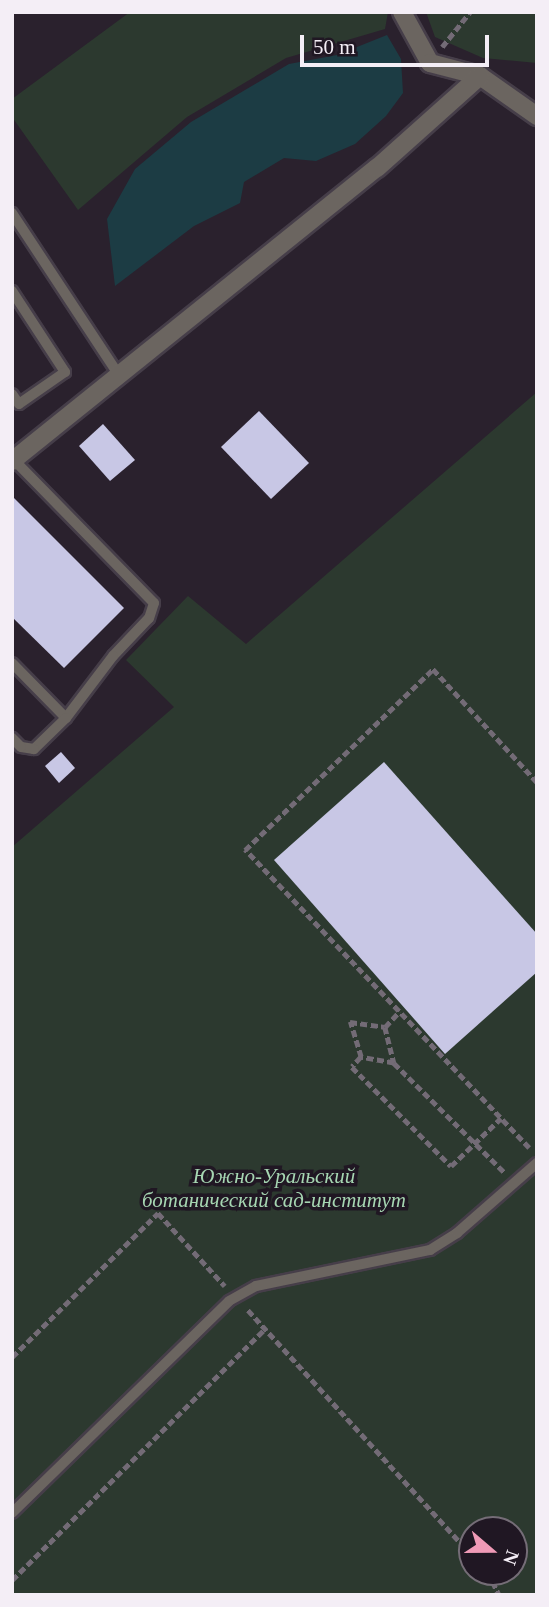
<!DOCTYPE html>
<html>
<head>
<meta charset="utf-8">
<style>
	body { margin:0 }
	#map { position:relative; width:549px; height:1607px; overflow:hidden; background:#2a212d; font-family:Georgia,serif }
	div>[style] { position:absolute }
	.green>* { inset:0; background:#2c392f }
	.water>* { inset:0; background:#1c3c44 }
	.building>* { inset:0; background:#c8c7e5 }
	.path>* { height:4.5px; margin-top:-2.25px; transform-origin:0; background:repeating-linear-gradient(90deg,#736b76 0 7px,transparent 0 10.5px) }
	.roads { filter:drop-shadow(2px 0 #463e49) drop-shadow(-2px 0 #463e49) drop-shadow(0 2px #463e49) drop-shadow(0 -2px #463e49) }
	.lane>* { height:10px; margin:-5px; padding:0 5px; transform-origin:5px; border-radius:5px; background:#6b6560 }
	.street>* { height:18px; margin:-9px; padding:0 9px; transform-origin:9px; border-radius:9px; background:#6b6560 }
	span { translate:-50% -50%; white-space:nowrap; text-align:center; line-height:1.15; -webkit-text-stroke:7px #201723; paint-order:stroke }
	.park-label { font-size:21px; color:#a6d6b2; font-style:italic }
	.frame { position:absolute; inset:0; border:14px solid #f4eef6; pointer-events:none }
	.north { position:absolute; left:458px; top:1516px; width:70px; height:70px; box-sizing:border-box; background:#201723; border:2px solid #756d77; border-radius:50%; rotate:110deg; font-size:19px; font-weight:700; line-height:28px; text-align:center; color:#f4eef6 }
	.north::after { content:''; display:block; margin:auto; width:24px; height:32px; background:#f09ab7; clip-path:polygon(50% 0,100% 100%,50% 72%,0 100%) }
	.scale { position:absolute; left:300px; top:35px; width:189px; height:32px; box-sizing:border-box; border:4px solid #f4eef6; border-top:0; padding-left:9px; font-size:21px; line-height:24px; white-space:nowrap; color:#f4eef6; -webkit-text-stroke:5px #201723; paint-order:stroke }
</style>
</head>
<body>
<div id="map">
	<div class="green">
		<div style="clip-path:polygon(130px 12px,388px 12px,385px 29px,286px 58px,187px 117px,78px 210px,12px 117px,12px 99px)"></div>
		<div style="clip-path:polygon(426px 12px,537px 12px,537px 63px,483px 58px,435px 37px)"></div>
		<div style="clip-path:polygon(evenodd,537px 392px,537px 1595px,12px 1595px,12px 847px,174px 707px,126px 660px,188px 596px,246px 644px,537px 392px,472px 1530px,514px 1530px,514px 1572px,472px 1572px,472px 1530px)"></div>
	</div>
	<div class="water">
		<div style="clip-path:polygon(387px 35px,401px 59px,403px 93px,386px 116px,355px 144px,316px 161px,284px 158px,244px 182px,240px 203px,194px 226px,115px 286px,107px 219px,135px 169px,191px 122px,289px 64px,337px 55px)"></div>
	</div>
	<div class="building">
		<div style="clip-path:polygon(259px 411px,309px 463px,271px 499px,221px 447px)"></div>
		<div style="clip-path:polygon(103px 424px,135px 460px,110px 481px,79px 446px)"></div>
		<div style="clip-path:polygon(12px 496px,124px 608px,64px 668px,12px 617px)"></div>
		<div style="clip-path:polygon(61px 752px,75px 768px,59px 783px,45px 766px)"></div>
		<div style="clip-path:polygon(384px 762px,537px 934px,537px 972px,445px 1054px,274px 860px)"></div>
	</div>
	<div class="path">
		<div style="left:442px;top:47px;width:45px;rotate:-51.3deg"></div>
		<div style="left:385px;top:1027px;width:21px;rotate:-47deg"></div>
		<div style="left:361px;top:1057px;width:13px;rotate:132deg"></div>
		<div style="left:352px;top:1067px;width:140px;rotate:45deg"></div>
		<div style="left:451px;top:1166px;width:69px;rotate:-43.8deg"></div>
		<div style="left:394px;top:1063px;width:34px;rotate:-170deg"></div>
		<div style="left:361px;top:1057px;width:37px;rotate:-107deg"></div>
		<div style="left:350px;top:1022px;width:35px;rotate:8deg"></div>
		<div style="left:385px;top:1027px;width:37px;rotate:76deg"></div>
		<div style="left:394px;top:1063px;width:155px;rotate:44.7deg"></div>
		<div style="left:529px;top:1148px;width:412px;rotate:-133.6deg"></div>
		<div style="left:245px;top:850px;width:261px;rotate:-43.9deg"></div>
		<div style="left:433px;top:669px;width:154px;rotate:47.4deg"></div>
		<div style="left:248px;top:1310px;width:332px;rotate:47.6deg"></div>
		<div style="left:12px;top:1357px;width:205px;rotate:-44.6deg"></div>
		<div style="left:158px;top:1213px;width:99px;rotate:47.5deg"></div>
		<div style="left:488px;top:1572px;width:25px;rotate:64deg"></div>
		<div style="left:12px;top:1580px;width:358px;rotate:-44.8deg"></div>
	</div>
	<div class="roads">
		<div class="lane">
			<div style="left:12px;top:213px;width:193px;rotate:56.6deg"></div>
			<div style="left:12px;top:291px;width:97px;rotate:56.8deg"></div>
			<div style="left:65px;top:372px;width:56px;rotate:145.2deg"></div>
			<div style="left:19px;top:404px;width:12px;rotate:-125deg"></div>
			<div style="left:14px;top:460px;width:200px;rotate:45.6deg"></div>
			<div style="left:154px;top:603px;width:16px;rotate:108deg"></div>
			<div style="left:149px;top:618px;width:52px;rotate:133.5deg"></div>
			<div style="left:113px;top:656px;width:78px;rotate:127.2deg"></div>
			<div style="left:12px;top:663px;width:77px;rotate:45.5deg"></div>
			<div style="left:66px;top:718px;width:45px;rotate:135.9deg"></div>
			<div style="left:34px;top:749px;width:13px;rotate:-171deg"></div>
			<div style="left:21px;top:747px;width:13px;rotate:-135deg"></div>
			<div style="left:12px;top:1513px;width:303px;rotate:-44.3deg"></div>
			<div style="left:229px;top:1301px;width:31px;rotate:-29deg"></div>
			<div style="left:256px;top:1286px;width:178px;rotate:-11.7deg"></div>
			<div style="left:430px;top:1250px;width:32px;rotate:-32deg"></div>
			<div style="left:457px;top:1233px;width:106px;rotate:-41.2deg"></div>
		</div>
		<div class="street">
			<div style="left:402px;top:12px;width:58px;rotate:61.2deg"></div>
			<div style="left:430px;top:63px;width:52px;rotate:14.6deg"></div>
			<div style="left:480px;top:76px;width:70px;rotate:35.1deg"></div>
			<div style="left:12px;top:461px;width:468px;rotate:-38.8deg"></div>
			<div style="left:377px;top:168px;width:138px;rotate:-41.8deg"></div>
		</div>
	</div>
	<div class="park-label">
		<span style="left:274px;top:1188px">Южно-Уральский<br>ботанический сад-институт</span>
	</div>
	<div class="frame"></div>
	<div class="north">N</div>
	<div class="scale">50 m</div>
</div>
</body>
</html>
